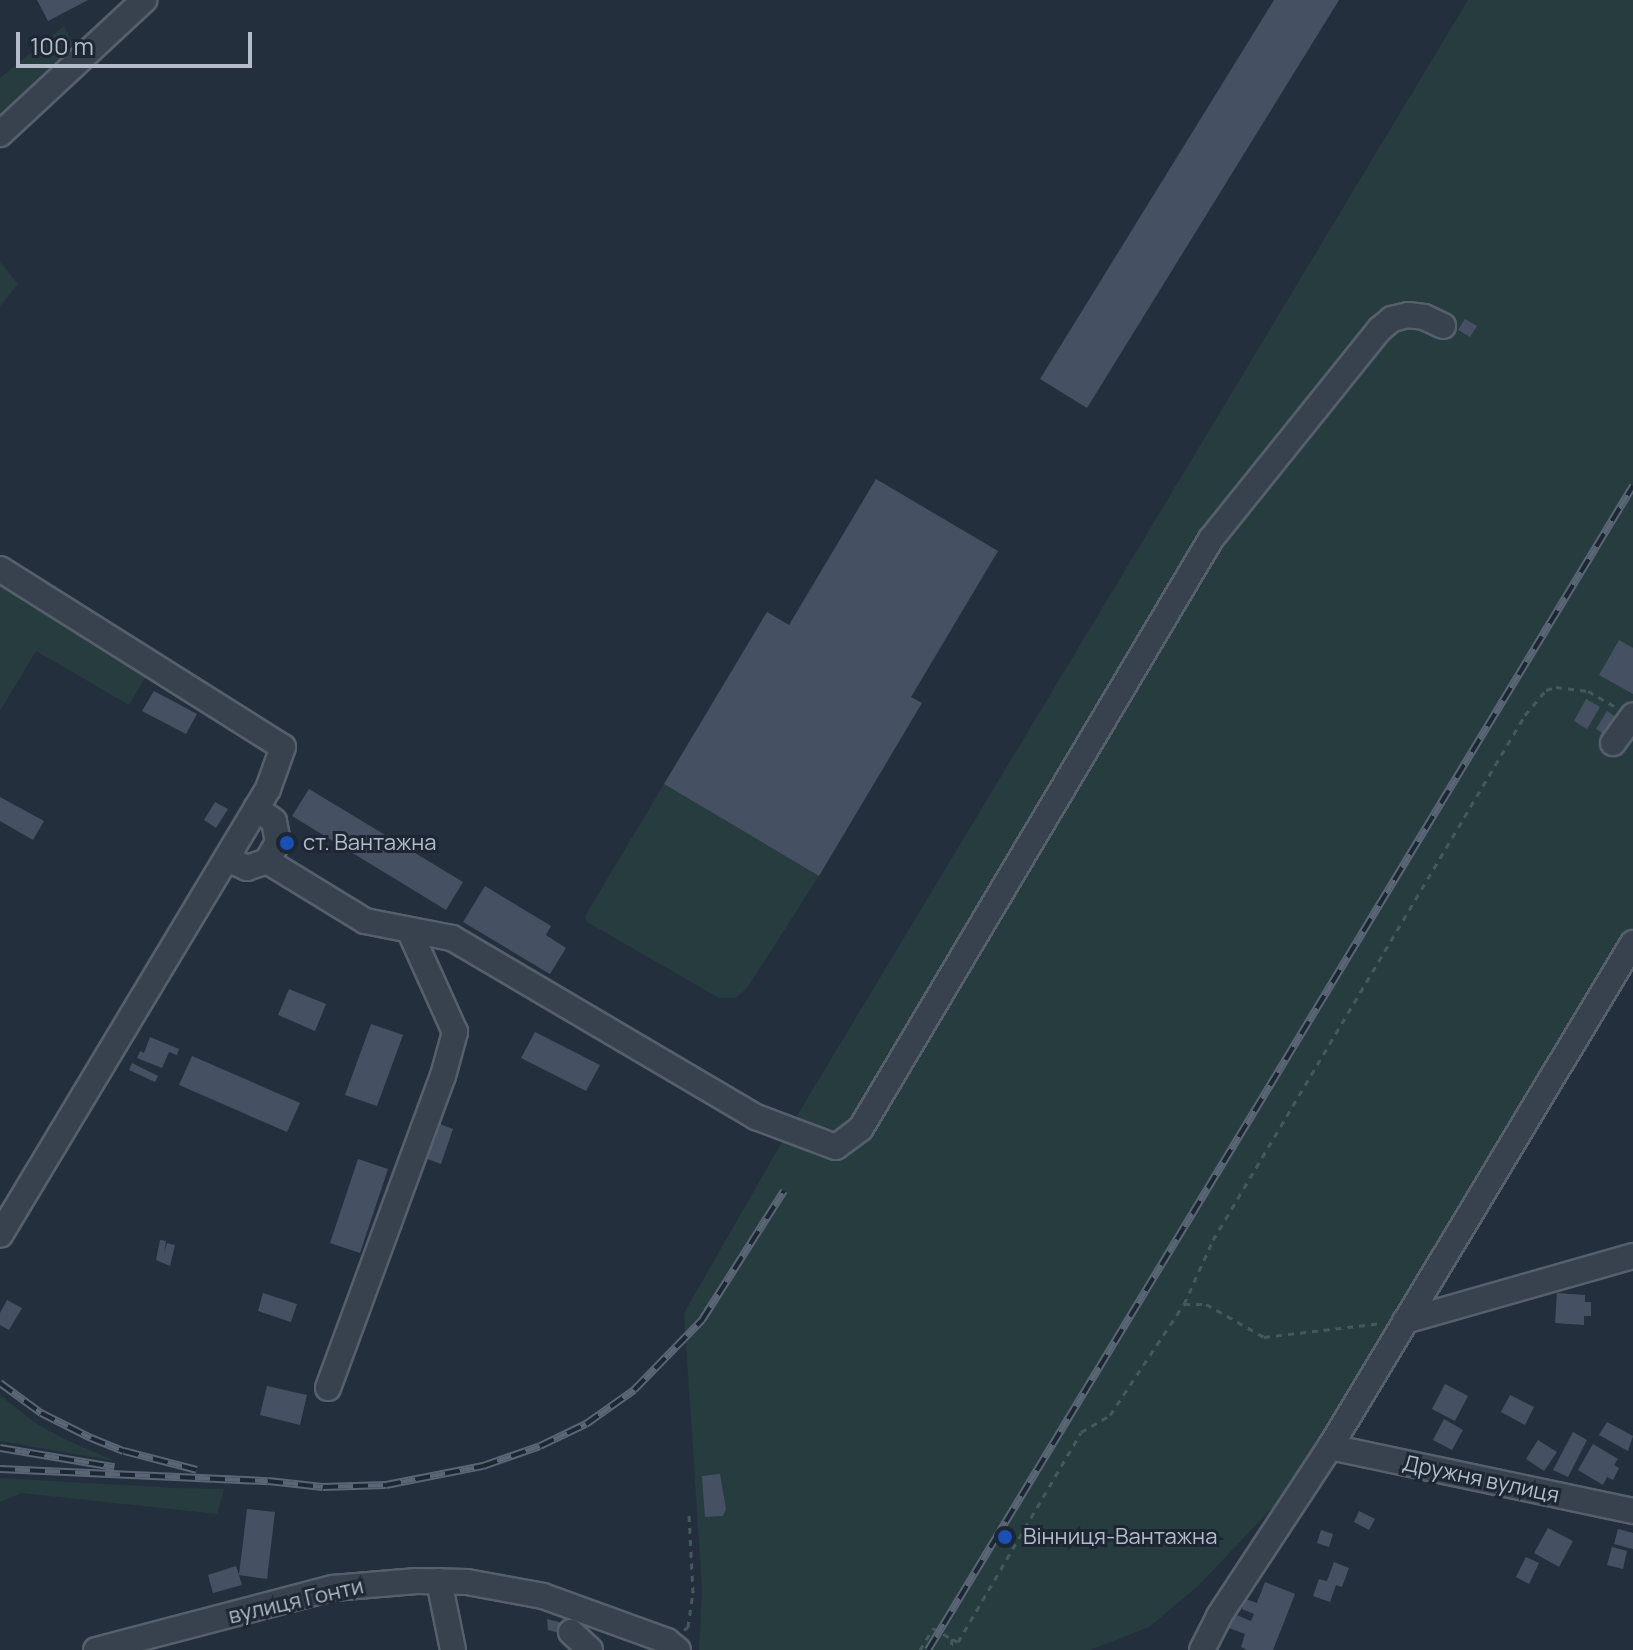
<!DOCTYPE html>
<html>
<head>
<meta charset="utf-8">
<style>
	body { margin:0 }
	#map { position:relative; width:1633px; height:1650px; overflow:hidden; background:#242f3e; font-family:Manrope,sans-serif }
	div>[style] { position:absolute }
	.green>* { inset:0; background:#263c3f }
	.building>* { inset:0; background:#455162 }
	.path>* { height:3px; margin-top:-1.5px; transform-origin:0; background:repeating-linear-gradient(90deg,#44595c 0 6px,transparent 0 12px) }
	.roads { filter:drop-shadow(2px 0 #565f6c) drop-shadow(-2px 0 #565f6c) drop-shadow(0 2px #565f6c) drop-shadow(0 -2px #565f6c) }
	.minor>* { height:24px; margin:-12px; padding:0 12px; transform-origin:12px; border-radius:12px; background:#38414e }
	.rail>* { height:8px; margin-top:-4px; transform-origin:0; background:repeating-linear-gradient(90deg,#1d2633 0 15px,#5a6575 0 30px); box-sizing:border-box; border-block:2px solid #5a6575 }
	.dots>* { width:22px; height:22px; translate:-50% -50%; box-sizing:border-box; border:4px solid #1d2633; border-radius:50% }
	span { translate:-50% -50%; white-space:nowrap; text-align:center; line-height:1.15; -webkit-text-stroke:6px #1d2633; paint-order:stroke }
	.poi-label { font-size:22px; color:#b4bcc9 }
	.left { translate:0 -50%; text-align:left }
	.street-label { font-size:22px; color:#b4bcc9 }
	.scale { position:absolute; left:16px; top:32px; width:236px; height:36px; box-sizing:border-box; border:4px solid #b4bcc9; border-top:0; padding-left:10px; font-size:24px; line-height:28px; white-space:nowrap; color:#b4bcc9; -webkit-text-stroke:6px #1d2633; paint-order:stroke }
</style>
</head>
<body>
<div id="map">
	<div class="green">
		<div style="clip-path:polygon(1468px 0,1633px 0,1633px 943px,1330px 1447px,1199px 1585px,1149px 1627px,1090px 1650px,699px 1650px,702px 1588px,684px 1313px,798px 1114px)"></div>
		<div style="clip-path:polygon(64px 26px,76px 51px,0 114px,0 78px)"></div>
		<div style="clip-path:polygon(0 262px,18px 284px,0 306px)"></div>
		<div style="clip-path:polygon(0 569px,153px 665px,129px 705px,36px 651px,0 711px)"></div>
		<div style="clip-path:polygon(664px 784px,819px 876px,747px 988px,736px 998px,719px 998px,587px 922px,585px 916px)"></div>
		<div style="clip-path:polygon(0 1395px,34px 1422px,64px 1439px,115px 1461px,0 1441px)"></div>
		<div style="clip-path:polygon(0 1478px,176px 1488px,224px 1489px,217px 1514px,22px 1493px,0 1502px)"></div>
	</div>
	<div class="building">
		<div style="clip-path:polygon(37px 0,88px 0,48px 21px)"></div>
		<div style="clip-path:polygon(1274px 0,1339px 0,1087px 408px,1040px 379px)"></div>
		<div style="clip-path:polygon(1465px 319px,1477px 326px,1470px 337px,1458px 330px)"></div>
		<div style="clip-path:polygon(876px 479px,998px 551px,911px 697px,922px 703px,819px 876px,664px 784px,767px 612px,789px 625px)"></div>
		<div style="clip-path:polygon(1619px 640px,1633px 648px,1633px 694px,1599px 675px)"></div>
		<div style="clip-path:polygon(154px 691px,197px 714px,186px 734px,142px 711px)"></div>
		<div style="clip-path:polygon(1586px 699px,1600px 707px,1587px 729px,1574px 721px)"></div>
		<div style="clip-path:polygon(1607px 711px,1620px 720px,1608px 737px,1596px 729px)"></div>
		<div style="clip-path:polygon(309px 789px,463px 882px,446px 910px,292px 816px)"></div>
		<div style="clip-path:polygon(0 797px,44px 821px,33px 840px,0 821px)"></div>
		<div style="clip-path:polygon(215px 802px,228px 809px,216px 828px,204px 820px)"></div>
		<div style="clip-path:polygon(485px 886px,551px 926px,546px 935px,566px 948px,550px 974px,463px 922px)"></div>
		<div style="clip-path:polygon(289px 989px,326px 1004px,315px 1031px,278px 1015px)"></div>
		<div style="clip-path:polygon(371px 1024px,403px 1035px,377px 1106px,345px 1095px)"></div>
		<div style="clip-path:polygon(535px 1032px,600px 1065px,586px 1091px,521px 1058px)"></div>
		<div style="clip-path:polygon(150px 1037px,179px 1049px,177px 1055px,169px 1052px,162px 1068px,137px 1058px,140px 1051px,144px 1053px)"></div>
		<div style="clip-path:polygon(192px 1056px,300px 1103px,287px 1132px,179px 1085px)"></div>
		<div style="clip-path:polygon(132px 1063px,158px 1076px,155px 1082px,129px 1070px)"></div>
		<div style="clip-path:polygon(437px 1123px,453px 1129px,441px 1164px,425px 1158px)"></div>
		<div style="clip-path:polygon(358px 1159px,388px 1169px,360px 1253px,330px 1243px)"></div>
		<div style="clip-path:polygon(160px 1240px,166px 1241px,164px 1254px,167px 1243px,175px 1245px,170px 1266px,156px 1260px)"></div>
		<div style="clip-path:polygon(263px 1293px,297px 1304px,291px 1322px,258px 1311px)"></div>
		<div style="clip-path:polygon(1557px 1293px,1585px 1295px,1585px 1302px,1591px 1302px,1591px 1316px,1584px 1316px,1584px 1325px,1555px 1323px)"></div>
		<div style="clip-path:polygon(7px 1300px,22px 1308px,9px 1330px,0 1325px,0 1313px)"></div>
		<div style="clip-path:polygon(1445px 1384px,1468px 1396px,1455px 1421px,1432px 1409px)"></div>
		<div style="clip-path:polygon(267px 1386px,307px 1395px,300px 1425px,260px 1415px)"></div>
		<div style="clip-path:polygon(1510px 1395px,1534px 1407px,1525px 1425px,1501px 1412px)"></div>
		<div style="clip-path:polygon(1444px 1419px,1463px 1430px,1452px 1450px,1433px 1440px)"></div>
		<div style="clip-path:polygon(1607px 1422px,1633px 1436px,1628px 1451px,1599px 1435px)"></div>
		<div style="clip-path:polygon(1573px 1432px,1587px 1440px,1568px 1477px,1553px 1470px)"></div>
		<div style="clip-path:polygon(1538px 1440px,1557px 1452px,1544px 1471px,1526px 1459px)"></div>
		<div style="clip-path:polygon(1593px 1444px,1618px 1459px,1614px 1465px,1619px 1468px,1613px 1480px,1607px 1477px,1603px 1485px,1578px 1470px)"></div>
		<div style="clip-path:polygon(720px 1474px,726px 1509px,723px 1516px,705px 1517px,702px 1476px)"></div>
		<div style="clip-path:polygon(247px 1509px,275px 1512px,267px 1579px,239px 1575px,242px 1585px,213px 1593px,208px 1575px,236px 1566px,239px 1575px)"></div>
		<div style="clip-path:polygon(1359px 1511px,1375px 1519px,1369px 1530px,1354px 1522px)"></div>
		<div style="clip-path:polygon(1548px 1528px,1573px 1541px,1559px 1567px,1534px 1553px)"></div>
		<div style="clip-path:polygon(1618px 1529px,1633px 1533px,1633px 1549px,1614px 1544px)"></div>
		<div style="clip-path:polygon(1321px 1530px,1333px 1534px,1329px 1547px,1317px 1543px)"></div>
		<div style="clip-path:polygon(1612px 1547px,1627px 1551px,1623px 1569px,1607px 1565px)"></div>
		<div style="clip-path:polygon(1526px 1557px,1539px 1563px,1529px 1584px,1516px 1577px)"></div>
		<div style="clip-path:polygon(1334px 1562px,1349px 1568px,1342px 1587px,1336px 1585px,1330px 1602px,1313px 1596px,1319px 1579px,1327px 1581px)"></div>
		<div style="clip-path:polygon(1265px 1582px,1295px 1594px,1273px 1650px,1247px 1650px,1241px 1647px,1245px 1634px,1221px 1625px,1227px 1611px,1251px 1621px,1254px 1614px,1242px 1609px,1246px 1599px,1257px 1603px)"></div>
		<div style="clip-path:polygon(547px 1619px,570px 1625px,566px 1635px,548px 1630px)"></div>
	</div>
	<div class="path">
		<div style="left:1184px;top:1304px;width:70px;rotate:-65.6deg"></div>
		<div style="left:1213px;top:1240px;width:611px;rotate:-59.28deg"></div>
		<div style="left:1525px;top:715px;width:33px;rotate:-50deg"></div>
		<div style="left:1546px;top:690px;width:10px;rotate:-17deg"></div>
		<div style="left:1556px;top:687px;width:32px;rotate:7deg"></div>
		<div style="left:1588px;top:691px;width:32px;rotate:30deg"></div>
		<div style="left:684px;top:1630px;width:5px;rotate:-37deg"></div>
		<div style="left:688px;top:1627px;width:34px;rotate:-82deg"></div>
		<div style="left:693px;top:1593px;width:79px;rotate:-92.9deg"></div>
		<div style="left:952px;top:1639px;width:7px;rotate:27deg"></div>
		<div style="left:958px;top:1642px;width:243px;rotate:-59.6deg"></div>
		<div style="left:1081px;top:1432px;width:34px;rotate:-30deg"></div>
		<div style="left:1110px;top:1415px;width:133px;rotate:-56.3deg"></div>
		<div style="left:1184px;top:1304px;width:22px"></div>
		<div style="left:1206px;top:1304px;width:67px;rotate:29.6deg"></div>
		<div style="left:1264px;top:1337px;width:119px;rotate:-6.8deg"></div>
		<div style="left:920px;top:1650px;width:26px;rotate:-59deg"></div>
		<div style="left:933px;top:1628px;width:22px;rotate:30deg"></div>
		<div style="left:952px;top:1639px;width:11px;rotate:95deg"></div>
	</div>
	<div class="roads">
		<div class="minor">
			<div style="left:0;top:134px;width:197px;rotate:-42.9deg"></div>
			<div style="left:0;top:569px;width:334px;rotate:32.2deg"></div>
			<div style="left:283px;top:747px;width:45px;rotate:109.7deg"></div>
			<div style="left:268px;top:789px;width:520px;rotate:121deg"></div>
			<div style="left:1613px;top:743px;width:34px;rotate:-54deg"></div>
			<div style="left:227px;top:859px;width:22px;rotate:24deg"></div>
			<div style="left:247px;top:868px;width:21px;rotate:-19deg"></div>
			<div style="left:267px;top:861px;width:22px;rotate:-60deg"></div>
			<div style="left:278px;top:842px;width:21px;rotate:-101deg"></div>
			<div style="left:274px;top:821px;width:22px;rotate:-144deg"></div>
			<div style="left:267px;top:861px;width:115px;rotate:31.5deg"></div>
			<div style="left:365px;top:921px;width:89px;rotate:11.1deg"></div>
			<div style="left:452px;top:938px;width:353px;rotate:30.5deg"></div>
			<div style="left:756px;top:1117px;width:85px;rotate:20.6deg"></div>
			<div style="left:836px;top:1147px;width:31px;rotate:-37deg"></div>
			<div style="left:861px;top:1128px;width:685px;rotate:-59.28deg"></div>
			<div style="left:1211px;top:539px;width:270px;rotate:-51.2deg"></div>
			<div style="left:1380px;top:329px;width:16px;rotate:-40deg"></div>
			<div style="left:1392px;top:319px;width:16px;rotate:-14deg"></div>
			<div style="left:1408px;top:315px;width:16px;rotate:7deg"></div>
			<div style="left:1424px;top:317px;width:21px;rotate:25deg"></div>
			<div style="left:1405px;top:1321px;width:237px;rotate:-15.9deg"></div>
			<div style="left:328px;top:1388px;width:333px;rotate:-69.8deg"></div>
			<div style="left:443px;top:1076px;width:46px;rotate:-74.7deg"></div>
			<div style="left:455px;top:1032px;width:110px;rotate:-114.2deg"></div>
			<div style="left:1330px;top:1447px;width:310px;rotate:11.9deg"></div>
			<div style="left:439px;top:1581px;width:70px;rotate:78.5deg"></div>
			<div style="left:571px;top:1632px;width:26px;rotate:43deg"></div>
			<div style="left:96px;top:1650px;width:245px;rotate:-14.7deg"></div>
			<div style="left:333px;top:1588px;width:84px;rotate:-4.8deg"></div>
			<div style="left:417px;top:1581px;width:50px;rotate:1.1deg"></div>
			<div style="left:467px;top:1582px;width:77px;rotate:10.4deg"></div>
			<div style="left:543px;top:1596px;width:132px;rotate:19.9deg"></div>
			<div style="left:667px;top:1641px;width:14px;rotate:39deg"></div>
			<div style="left:1202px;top:1650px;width:38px;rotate:-63deg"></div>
			<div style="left:1219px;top:1616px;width:202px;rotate:-56.7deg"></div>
			<div style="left:1330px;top:1447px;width:588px;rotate:-58.99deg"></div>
		</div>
	</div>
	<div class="rail">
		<div style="left:0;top:1383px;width:51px;rotate:36.2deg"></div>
		<div style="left:41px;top:1413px;width:56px;rotate:26.6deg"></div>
		<div style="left:91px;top:1438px;width:35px;rotate:22deg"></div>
		<div style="left:124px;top:1451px;width:75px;rotate:14.6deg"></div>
		<div style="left:0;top:1448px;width:116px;rotate:9.5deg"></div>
		<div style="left:0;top:1469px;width:268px;rotate:2.6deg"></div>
		<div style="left:268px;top:1481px;width:55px;rotate:6.2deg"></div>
		<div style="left:323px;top:1487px;width:63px;rotate:-1.8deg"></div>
		<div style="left:386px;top:1485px;width:99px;rotate:-11.1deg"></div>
		<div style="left:483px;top:1466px;width:60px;rotate:-19.3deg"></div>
		<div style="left:540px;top:1446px;width:51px;rotate:-25.6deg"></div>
		<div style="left:586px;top:1424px;width:59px;rotate:-35.3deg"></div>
		<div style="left:634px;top:1390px;width:98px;rotate:-45.8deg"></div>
		<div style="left:702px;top:1320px;width:153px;rotate:-57.6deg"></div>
		<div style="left:928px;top:1650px;width:1361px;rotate:-58.8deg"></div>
	</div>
	<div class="dots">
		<div style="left:287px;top:843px;background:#1a4fb4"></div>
		<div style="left:1005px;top:1537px;background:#1a4fb4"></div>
	</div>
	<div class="poi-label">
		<span class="left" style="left:303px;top:843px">ст. Вантажна</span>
		<span class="left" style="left:1023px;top:1537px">Вінниця-Вантажна</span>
	</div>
	<div class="street-label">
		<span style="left:1481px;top:1479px;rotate:12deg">Дружня вулиця</span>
		<span style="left:296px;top:1601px;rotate:-13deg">вулиця Гонти</span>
	</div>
	<div class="scale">100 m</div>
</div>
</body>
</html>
